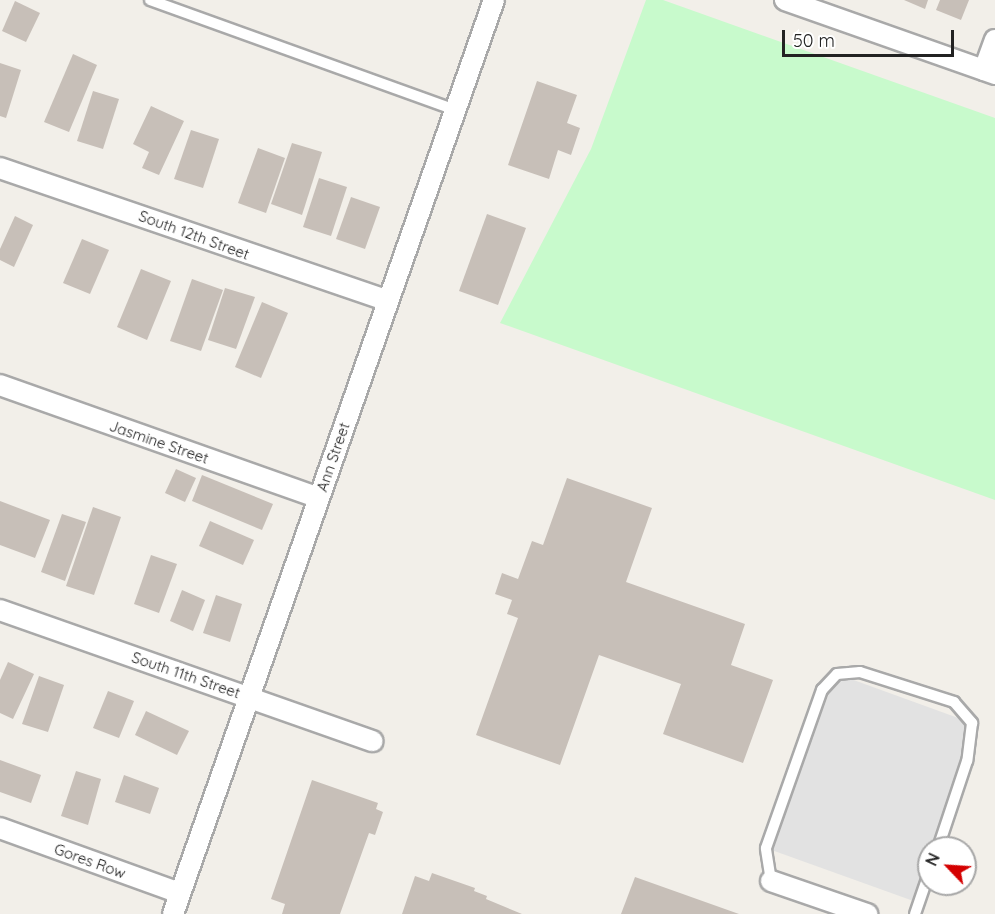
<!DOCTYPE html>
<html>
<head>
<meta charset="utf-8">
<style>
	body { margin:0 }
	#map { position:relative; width:995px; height:914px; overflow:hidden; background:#f2efe9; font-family:Quicksand,sans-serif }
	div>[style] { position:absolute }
	.park>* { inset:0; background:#c8facc }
	.parking>* { inset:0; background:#e2e2e2 }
	.building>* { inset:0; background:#c7bfb8 }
	.roads { filter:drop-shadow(2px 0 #a9a9a9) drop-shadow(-2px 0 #a9a9a9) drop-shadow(0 2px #a9a9a9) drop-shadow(0 -2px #a9a9a9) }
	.service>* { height:10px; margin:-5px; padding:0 5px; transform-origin:5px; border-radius:5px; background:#fff }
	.minor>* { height:20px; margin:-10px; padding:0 10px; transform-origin:10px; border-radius:10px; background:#fff }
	span { translate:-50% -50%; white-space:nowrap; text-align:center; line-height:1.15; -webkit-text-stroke:6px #fff; paint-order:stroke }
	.street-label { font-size:15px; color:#222 }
	.north { position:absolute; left:917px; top:836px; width:60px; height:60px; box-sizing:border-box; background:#fff; border:2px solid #a7a7a7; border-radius:50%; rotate:295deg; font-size:16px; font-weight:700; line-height:24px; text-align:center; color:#222 }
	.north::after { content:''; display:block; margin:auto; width:21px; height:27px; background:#d40000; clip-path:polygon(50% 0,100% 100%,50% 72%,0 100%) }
	.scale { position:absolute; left:782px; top:30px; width:172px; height:27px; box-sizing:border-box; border:3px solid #222; border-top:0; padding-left:8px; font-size:18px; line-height:21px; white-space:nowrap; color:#222; -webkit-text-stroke:4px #fff; paint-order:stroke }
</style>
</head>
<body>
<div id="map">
	<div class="park">
		<div style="clip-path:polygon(646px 0,663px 0,995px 118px,995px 500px,500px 323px,591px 149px)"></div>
	</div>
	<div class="parking">
		<div style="clip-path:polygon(837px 674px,972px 723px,935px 848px,929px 848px,929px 868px,919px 903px,766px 848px)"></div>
	</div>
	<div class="building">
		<div style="clip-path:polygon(904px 0,928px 0,925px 9px)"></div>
		<div style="clip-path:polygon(940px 0,969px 0,961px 20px,936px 10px)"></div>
		<div style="clip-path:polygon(15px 1px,40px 13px,26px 42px,2px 31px)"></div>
		<div style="clip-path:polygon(73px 54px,97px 65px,69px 132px,44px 122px)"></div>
		<div style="clip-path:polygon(0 63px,21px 70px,6px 118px,0 116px)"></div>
		<div style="clip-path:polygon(537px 81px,577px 95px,567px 123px,580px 128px,571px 155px,558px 150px,549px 179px,508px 165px)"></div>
		<div style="clip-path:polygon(93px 91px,119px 99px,103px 149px,77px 141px)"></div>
		<div style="clip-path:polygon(151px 106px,184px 121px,159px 175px,142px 168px,149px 152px,133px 144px)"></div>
		<div style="clip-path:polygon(191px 130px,219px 139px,203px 188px,174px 179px)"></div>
		<div style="clip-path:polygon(292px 143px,322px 152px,302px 215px,271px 204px)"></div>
		<div style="clip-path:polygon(258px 148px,285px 158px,266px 213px,238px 203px)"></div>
		<div style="clip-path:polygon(319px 178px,347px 187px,331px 236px,303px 227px)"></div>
		<div style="clip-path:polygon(351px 197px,380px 207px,365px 249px,336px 239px)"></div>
		<div style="clip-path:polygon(487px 214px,526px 228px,498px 305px,459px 291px)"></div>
		<div style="clip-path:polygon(15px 216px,33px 225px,14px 267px,0 260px,0 249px)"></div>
		<div style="clip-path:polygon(82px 239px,109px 250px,90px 294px,63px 283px)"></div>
		<div style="clip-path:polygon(141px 269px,171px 281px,147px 340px,117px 327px)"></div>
		<div style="clip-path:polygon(192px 279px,223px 290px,201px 351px,170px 341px)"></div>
		<div style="clip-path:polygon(225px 288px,255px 297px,236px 349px,208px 340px)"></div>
		<div style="clip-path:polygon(262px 302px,288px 313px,261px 378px,235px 367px)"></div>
		<div style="clip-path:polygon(176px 469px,196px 478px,185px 502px,165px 493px)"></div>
		<div style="clip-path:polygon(202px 475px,273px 504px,262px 530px,192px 501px)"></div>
		<div style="clip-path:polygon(567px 478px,652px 508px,626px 582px,745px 624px,731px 665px,773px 680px,743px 763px,663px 734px,681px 684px,599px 655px,560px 765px,476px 735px,518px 618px,507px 614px,512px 600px,495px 594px,502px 573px,518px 579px,532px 541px,543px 545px)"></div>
		<div style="clip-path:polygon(0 501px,50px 520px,35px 558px,0 545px)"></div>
		<div style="clip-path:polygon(93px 507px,121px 517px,94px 595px,66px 586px)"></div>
		<div style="clip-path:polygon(62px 514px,86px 522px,65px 581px,41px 572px)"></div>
		<div style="clip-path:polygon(210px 521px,254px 540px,243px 565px,199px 546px)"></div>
		<div style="clip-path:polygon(151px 555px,177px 564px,159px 613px,134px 604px)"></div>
		<div style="clip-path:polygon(182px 590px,205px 600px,193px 631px,170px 621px)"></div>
		<div style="clip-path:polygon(216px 595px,242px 604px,230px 642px,203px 633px)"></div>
		<div style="clip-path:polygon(8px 662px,34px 674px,13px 719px,0 713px,0 680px)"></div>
		<div style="clip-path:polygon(39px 676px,64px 685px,48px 732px,22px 724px)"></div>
		<div style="clip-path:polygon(108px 691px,134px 701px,119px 738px,93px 728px)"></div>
		<div style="clip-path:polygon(146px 711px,189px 731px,177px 755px,135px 735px)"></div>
		<div style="clip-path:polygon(0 760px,41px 775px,31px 803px,0 792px)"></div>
		<div style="clip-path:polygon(76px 771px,101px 779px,88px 825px,61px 816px)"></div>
		<div style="clip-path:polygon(124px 775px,159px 788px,150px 814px,115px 802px)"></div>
		<div style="clip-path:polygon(312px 780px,378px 803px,376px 809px,383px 812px,375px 835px,369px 833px,340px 914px,282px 914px,285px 904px,271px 899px)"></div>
		<div style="clip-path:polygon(432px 873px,475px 888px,474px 891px,487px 896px,486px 899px,522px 914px,402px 914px,415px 876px,429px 881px)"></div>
		<div style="clip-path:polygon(635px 877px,739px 914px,621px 914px)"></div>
	</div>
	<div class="roads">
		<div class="service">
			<div style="left:150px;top:0;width:324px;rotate:19.8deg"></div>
			<div style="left:771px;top:881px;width:33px;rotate:-99deg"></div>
			<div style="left:766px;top:848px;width:168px;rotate:-70.5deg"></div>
			<div style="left:822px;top:690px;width:22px;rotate:-47deg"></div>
			<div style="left:837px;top:674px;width:23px;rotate:-5deg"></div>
			<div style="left:860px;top:672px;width:99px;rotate:17.7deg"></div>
			<div style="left:954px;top:702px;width:28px;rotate:49deg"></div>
			<div style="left:972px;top:723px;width:38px;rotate:97deg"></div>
			<div style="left:967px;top:761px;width:92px;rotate:108.4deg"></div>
			<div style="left:915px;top:914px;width:43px;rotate:-71.1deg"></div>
		</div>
		<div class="minor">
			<div style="left:785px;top:0;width:223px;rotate:19.4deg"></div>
			<div style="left:984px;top:70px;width:32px;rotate:-70deg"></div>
			<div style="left:0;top:168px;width:410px;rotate:18.9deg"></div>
			<div style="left:0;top:385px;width:338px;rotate:19.5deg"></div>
			<div style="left:0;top:610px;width:395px;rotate:19.4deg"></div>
			<div style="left:0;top:828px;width:191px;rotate:19.9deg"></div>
			<div style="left:771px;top:881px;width:102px;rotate:19deg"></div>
			<div style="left:173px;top:914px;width:969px;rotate:-70.65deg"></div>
		</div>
	</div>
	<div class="street-label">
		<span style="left:194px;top:235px;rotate:20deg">South 12th Street</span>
		<span style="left:159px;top:442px;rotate:19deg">Jasmine Street</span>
		<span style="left:333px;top:457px;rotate:-71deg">Ann Street</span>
		<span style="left:186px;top:675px;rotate:19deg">South 11th Street</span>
		<span style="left:90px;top:861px;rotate:20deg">Gores Row</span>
	</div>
	<div class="north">N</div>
	<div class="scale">50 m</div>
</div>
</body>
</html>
